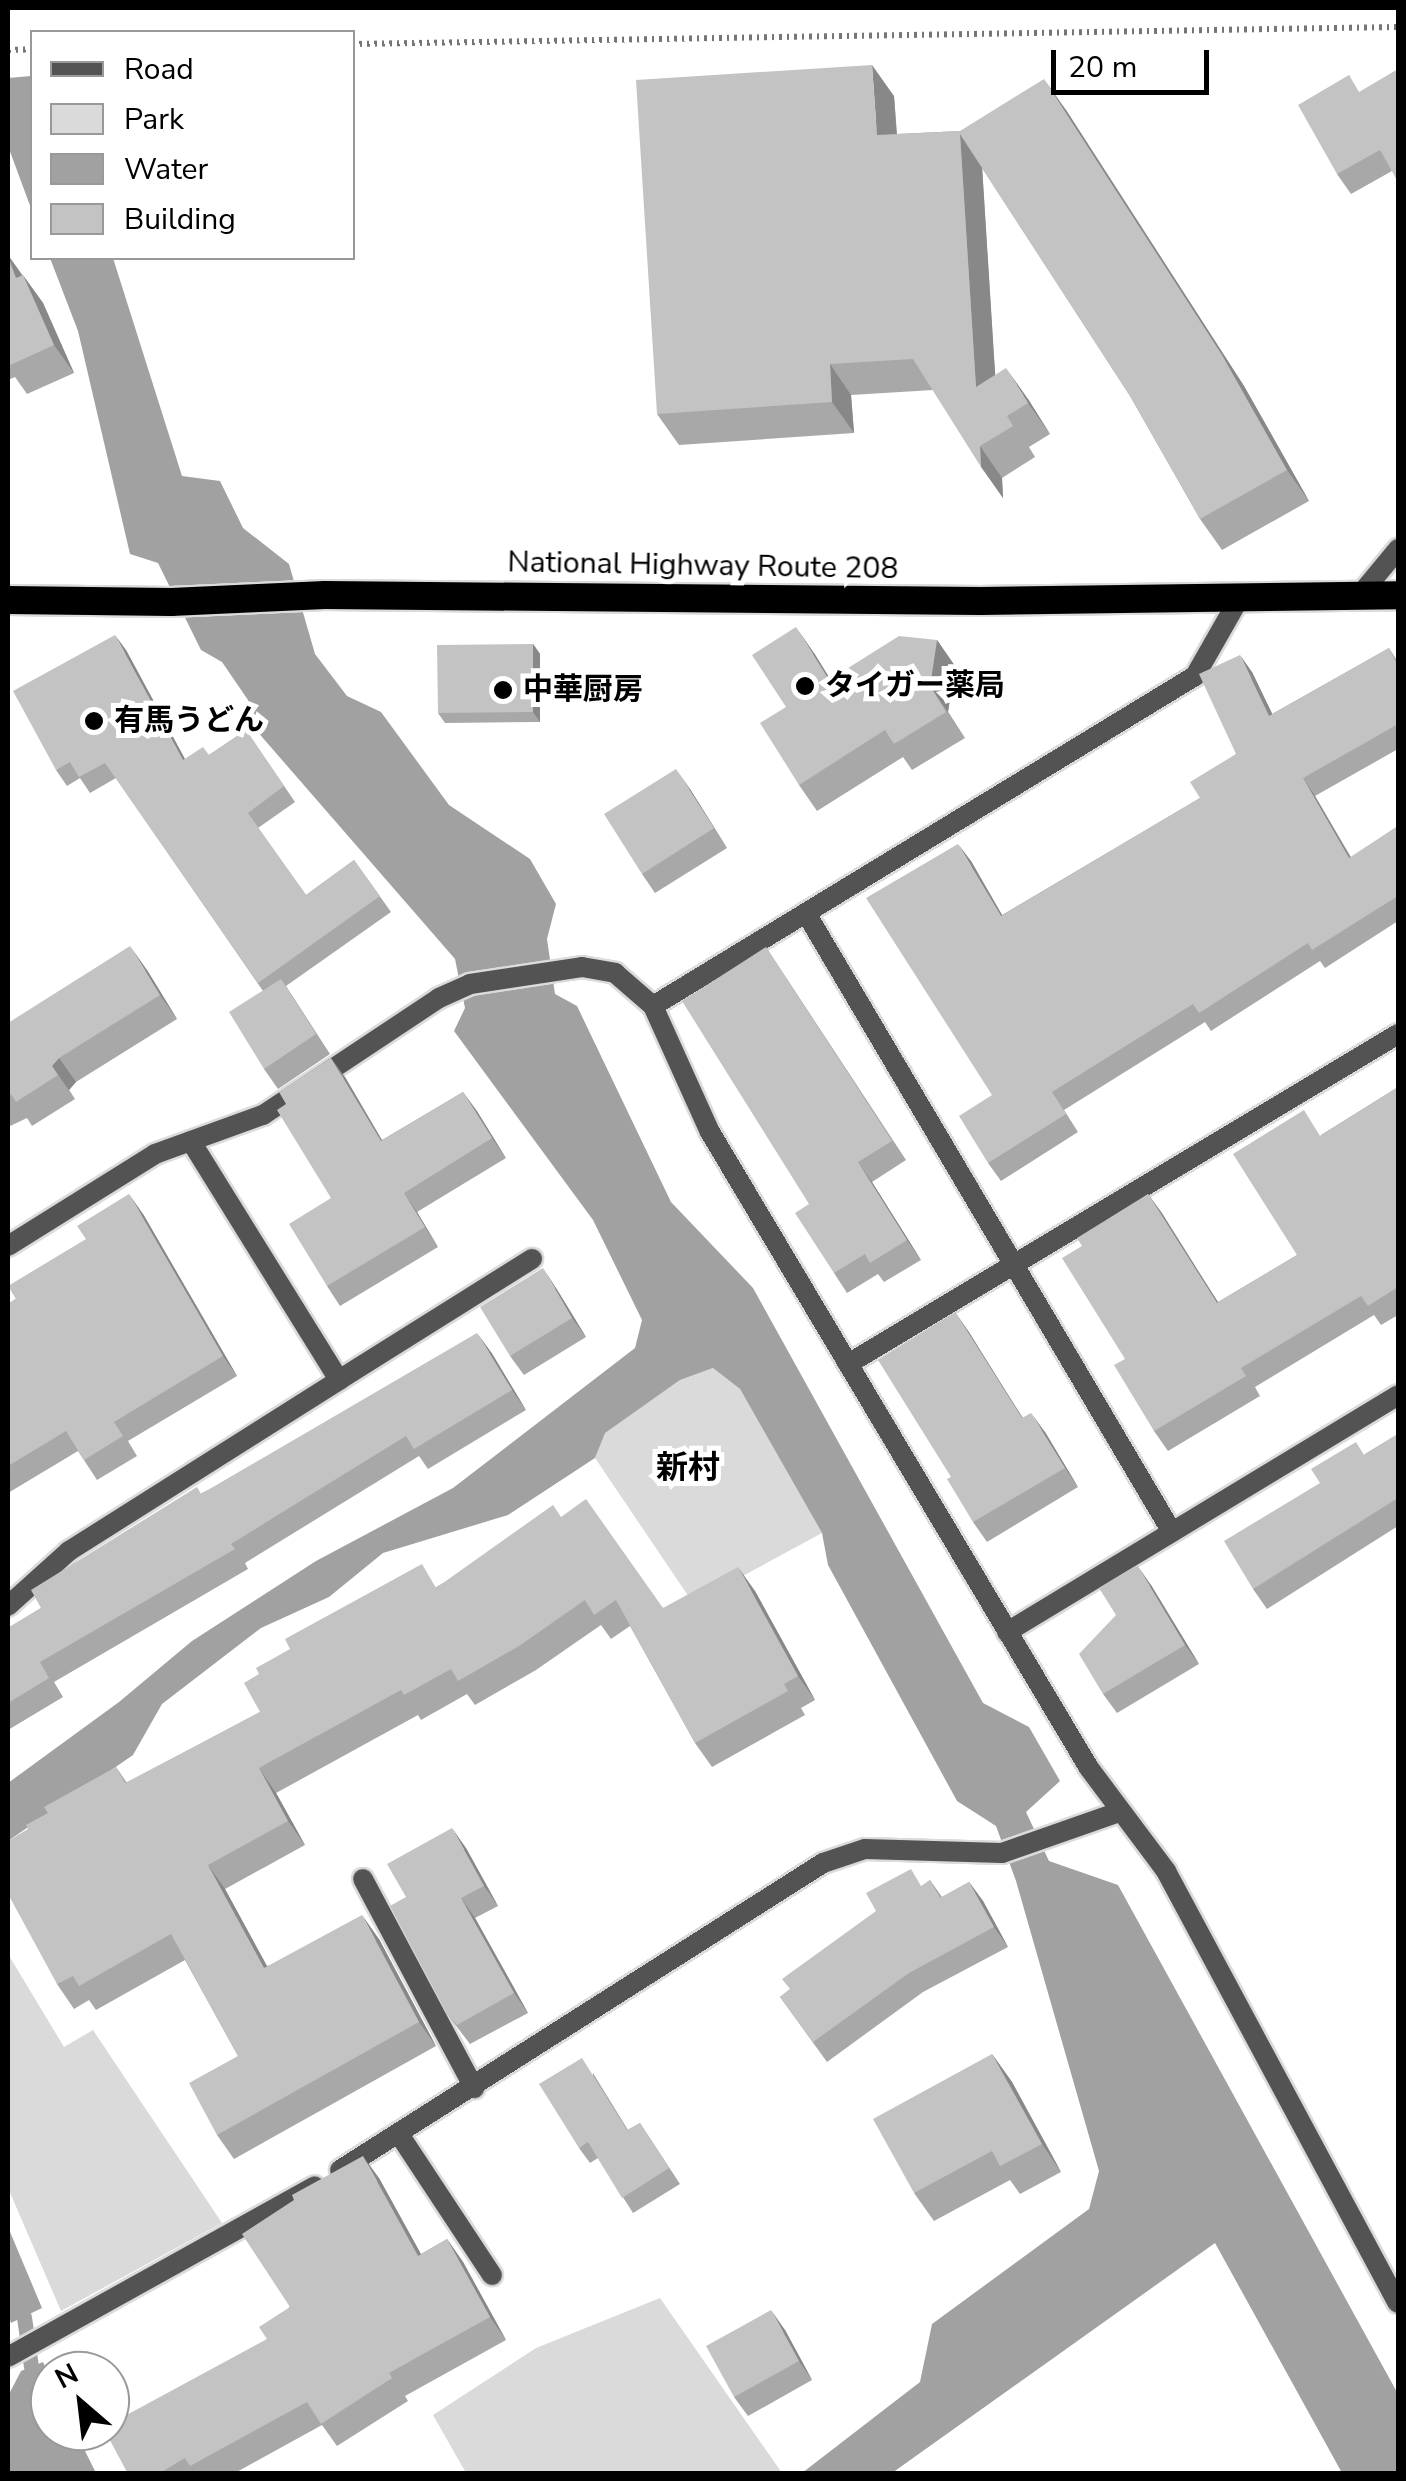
<!DOCTYPE html>
<html>
<head>
<meta charset="utf-8">
<style>
	body { margin:0 }
	#map { position:relative; width:1406px; height:2481px; overflow:hidden; background:#fff; font-family:"Nunito Sans","Noto Sans JP",sans-serif }
	div>[style] { position:absolute }
	.green>* { inset:0; background:#dadada }
	.water>* { inset:0; background:#a1a1a1 }
	.stream>* { height:15px; margin:-7.5px; padding:0 7.5px; transform-origin:7.5px; border-radius:7.5px; background:#a1a1a1 }
	.path>* { height:6px; margin-top:-3px; transform-origin:0; background:repeating-linear-gradient(90deg,#757575 0 2.5px,transparent 0 7.5px) }
	.roads { filter:drop-shadow(2px 0 #dbdbdb) drop-shadow(-2px 0 #dbdbdb) drop-shadow(0 2px #dbdbdb) drop-shadow(0 -2px #dbdbdb) }
	.service>* { height:20px; margin:-10px; padding:0 10px; transform-origin:10px; border-radius:10px; background:#535353 }
	.minor>* { height:20px; margin:-10px; padding:0 10px; transform-origin:10px; border-radius:10px; background:#535353 }
	.trunk>* { height:28px; margin:-14px; padding:0 14px; transform-origin:14px; border-radius:14px; background:#000 }
	.wall>* { inset:0; background:#a8a8a8 }
	.shaded-wall>* { inset:0; background:#888 }
	.building>* { inset:0; background:#c3c3c3 }
	.dots>* { width:28px; height:28px; translate:-50% -50%; box-sizing:border-box; border:5px solid #fff; border-radius:50% }
	span { translate:-50% -50%; white-space:nowrap; text-align:center; line-height:1.15; -webkit-text-stroke:10px #fff; paint-order:stroke }
	.street-label { font-size:30px; color:#000 }
	.poi-label { font-size:30px; color:#000; font-weight:700 }
	.left { translate:0 -50%; text-align:left }
	.neighbourhood-label { font-size:32px; color:#000; font-weight:700 }
	.frame { position:absolute; inset:0; border:10px solid #000; pointer-events:none }
	.legend { position:absolute; left:30px; top:30px; width:325px; height:230px; box-sizing:border-box; background:#fff; border:2px solid #999; margin:0; padding:12px 18px; list-style:none; font-size:30px; color:#000 }
	.legend li { display:flex; align-items:center; gap:20px; height:50px }
	.legend b { width:50px; border:2px solid #999 }
	.north { position:absolute; left:30px; top:2351px; width:100px; height:100px; box-sizing:border-box; background:#fff; border:2px solid #999; border-radius:50%; rotate:332deg; font-size:28px; font-weight:700; line-height:40px; text-align:center; color:#000 }
	.north::after { content:''; display:block; margin:auto; width:35px; height:45px; background:#000; clip-path:polygon(50% 0,100% 100%,50% 72%,0 100%) }
	.scale { position:absolute; left:1051px; top:50px; width:158px; height:45px; box-sizing:border-box; border:5px solid #000; border-top:0; padding-left:12px; font-size:30px; line-height:35px; white-space:nowrap; color:#000; -webkit-text-stroke:8px #fff; paint-order:stroke }
</style>
</head>
<body>
<div id="map">
	<div class="green">
		<div style="clip-path:polygon(713px 1368px,740px 1389px,822px 1533px,693px 1603px,595px 1458px,604px 1433px,680px 1380px)"></div>
		<div style="clip-path:polygon(8px 1954px,64px 2047px,93px 2030px,222px 2223px,61px 2311px,8px 2188px)"></div>
		<div style="clip-path:polygon(660px 2298px,782px 2473px,466px 2473px,433px 2415px,536px 2348px)"></div>
	</div>
	<div class="water">
		<div style="clip-path:polygon(31px 76px,32px 79px,32px 211px,8px 146px,8px 78px)"></div>
		<div style="clip-path:polygon(50px 258px,113px 258px,182px 476px,220px 481px,243px 528px,289px 564px,315px 654px,347px 696px,381px 712px,449px 805px,530px 859px,556px 904px,547px 939px,555px 994px,577px 1006px,671px 1202px,753px 1288px,983px 1703px,1029px 1727px,1060px 1781px,1026px 1812px,1049px 1861px,1118px 1885px,1398px 2394px,1398px 2473px,1342px 2473px,1215px 2243px,892px 2473px,802px 2473px,920px 2382px,932px 2324px,1089px 2209px,1099px 2171px,1016px 1881px,996px 1826px,957px 1801px,828px 1565px,822px 1533px,740px 1389px,713px 1368px,680px 1380px,605px 1433px,595px 1458px,508px 1515px,383px 1553px,329px 1597px,261px 1628px,162px 1704px,133px 1755px,8px 1841px,8px 1783px,119px 1702px,192px 1641px,316px 1561px,453px 1488px,635px 1348px,642px 1320px,593px 1220px,454px 1031px,465px 1008px,455px 959px,249px 722px,248px 700px,222px 662px,201px 650px,158px 563px,130px 554px,78px 331px)"></div>
		<div style="clip-path:polygon(8px 2227px,42px 2308px,11px 2323px,8px 2314px)"></div>
		<div style="clip-path:polygon(43px 2362px,50px 2377px,50px 2431px,75px 2431px,96px 2473px,8px 2473px,8px 2396px,21px 2371px)"></div>
	</div>
	<div class="stream">
		<div style="left:24px;top:2317px;width:50px;rotate:82deg"></div>
	</div>
	<div class="path">
		<div style="left:352px;top:44px;width:1046px;rotate:-0.93deg"></div>
		<div style="left:8px;top:50px;width:24px;rotate:-2deg"></div>
	</div>
	<div class="roads">
		<div class="service">
			<div style="left:363px;top:1879px;width:237px;rotate:62deg"></div>
			<div style="left:399px;top:2134px;width:169px;rotate:56.6deg"></div>
		</div>
		<div class="minor">
			<div style="left:1360px;top:595px;width:60px;rotate:-50.4deg"></div>
			<div style="left:806px;top:913px;width:719px;rotate:59.41deg"></div>
			<div style="left:653px;top:1006px;width:635px;rotate:-31.34deg"></div>
			<div style="left:1195px;top:676px;width:91px;rotate:-60.3deg"></div>
			<div style="left:8px;top:1246px;width:173px;rotate:-32deg"></div>
			<div style="left:155px;top:1154px;width:115px;rotate:-19.9deg"></div>
			<div style="left:263px;top:1115px;width:211px;rotate:-33.6deg"></div>
			<div style="left:439px;top:998px;width:34px;rotate:-24deg"></div>
			<div style="left:470px;top:984px;width:113px;rotate:-8.6deg"></div>
			<div style="left:582px;top:967px;width:34px;rotate:10deg"></div>
			<div style="left:615px;top:973px;width:50px;rotate:41deg"></div>
			<div style="left:653px;top:1006px;width:138px;rotate:65.7deg"></div>
			<div style="left:710px;top:1132px;width:740px;rotate:59.21deg"></div>
			<div style="left:1089px;top:1768px;width:129px;rotate:53.2deg"></div>
			<div style="left:1166px;top:1871px;width:490px;rotate:61.8deg"></div>
			<div style="left:848px;top:1364px;width:641px;rotate:-30.96deg"></div>
			<div style="left:339px;top:1380px;width:228px;rotate:-32.1deg"></div>
			<div style="left:8px;top:1606px;width:82px;rotate:-42deg"></div>
			<div style="left:69px;top:1551px;width:320px;rotate:-32.3deg"></div>
			<div style="left:339px;top:1380px;width:281px;rotate:-121.8deg"></div>
			<div style="left:1007px;top:1632px;width:457px;rotate:-31.2deg"></div>
			<div style="left:340px;top:2170px;width:572px;rotate:-32.44deg"></div>
			<div style="left:823px;top:1863px;width:44px;rotate:-18.4deg"></div>
			<div style="left:865px;top:1849px;width:137px;rotate:1.7deg"></div>
			<div style="left:1002px;top:1853px;width:124px;rotate:-19.3deg"></div>
			<div style="left:8px;top:2357px;width:351px;rotate:-29.1deg"></div>
		</div>
		<div class="trunk">
			<div style="left:8px;top:600px;width:163px;rotate:0.7deg"></div>
			<div style="left:171px;top:602px;width:154px;rotate:-2.6deg"></div>
			<div style="left:325px;top:595px;width:655px;rotate:0.52deg"></div>
			<div style="left:980px;top:601px;width:418px;rotate:-0.8deg"></div>
		</div>
	</div>
	<div class="wall">
		<div style="clip-path:polygon(1349px 75px,1392px 171px,1351px 194px,1337px 174px)"></div>
		<div style="clip-path:polygon(894px 96px,897px 134px,960px 131px,1066px 110px,1244px 386px,1309px 501px,1222px 550px,1200px 519px,1130px 396px,982px 168px,995px 375px,1028px 399px,1050px 434px,1029px 447px,1035px 457px,1002px 478px,1003px 498px,933px 390px,851px 395px,854px 433px,679px 445px,657px 414px)"></div>
		<div style="clip-path:polygon(8px 255px,43px 303px,74px 373px,27px 394px,15px 377px,8px 380px)"></div>
		<div style="clip-path:polygon(937px 640px,955px 666px,948px 712px,965px 738px,912px 770px,903px 757px,817px 811px,799px 785px,786px 707px,814px 653px,830px 679px)"></div>
		<div style="clip-path:polygon(533px 644px,540px 654px,540px 722px,445px 723px,438px 713px)"></div>
		<div style="clip-path:polygon(1389px 648px,1398px 662px,1398px 749px,1315px 796px,1351px 857px,1398px 826px,1398px 921px,1325px 968px,1320px 961px,1211px 1031px,1205px 1022px,1064px 1110px,1078px 1132px,1001px 1181px,988px 1163px,992px 1095px,971px 861px,1002px 915px,1200px 798px,1236px 754px,1252px 672px,1272px 714px)"></div>
		<div style="clip-path:polygon(126px 650px,185px 759px,209px 755px,246px 730px,295px 802px,258px 828px,306px 895px,354px 860px,391px 912px,286px 986px,330px 1054px,278px 1089px,264px 1069px,263px 991px,116px 778px,90px 793px,80px 778px,67px 786px,56px 770px)"></div>
		<div style="clip-path:polygon(690px 789px,727px 848px,655px 893px,642px 874px)"></div>
		<div style="clip-path:polygon(766px 947px,906px 1160px,872px 1182px,921px 1260px,884px 1282px,878px 1274px,847px 1293px,834px 1273px)"></div>
		<div style="clip-path:polygon(147px 970px,177px 1019px,76px 1082px,69px 1090px,75px 1099px,32px 1126px,27px 1118px,8px 1127px,8px 1023px)"></div>
		<div style="clip-path:polygon(345px 1077px,382px 1140px,463px 1092px,506px 1158px,417px 1212px,438px 1247px,340px 1306px,327px 1286px,331px 1198px,286px 1104px)"></div>
		<div style="clip-path:polygon(1398px 1087px,1398px 1315px,1381px 1325px,1374px 1315px,1255px 1387px,1260px 1396px,1168px 1451px,1154px 1431px,1082px 1246px,1148px 1194px,1218px 1302px,1297px 1255px,1321px 1135px)"></div>
		<div style="clip-path:polygon(143px 1214px,237px 1376px,128px 1441px,137px 1456px,97px 1480px,78px 1451px,8px 1493px,8px 1304px)"></div>
		<div style="clip-path:polygon(556px 1288px,586px 1337px,524px 1375px,510px 1356px)"></div>
		<div style="clip-path:polygon(955px 1312px,1023px 1418px,1045px 1432px,1078px 1487px,987px 1542px,973px 1522px,951px 1477px)"></div>
		<div style="clip-path:polygon(491px 1352px,526px 1410px,428px 1469px,419px 1456px,245px 1563px,248px 1569px,54px 1682px,63px 1697px,8px 1730px,8px 1628px,41px 1608px,202px 1493px)"></div>
		<div style="clip-path:polygon(1398px 1434px,1398px 1526px,1267px 1609px,1253px 1589px,1365px 1454px)"></div>
		<div style="clip-path:polygon(561px 1517px,663px 1608px,755px 1591px,815px 1700px,801px 1708px,805px 1715px,712px 1767px,695px 1743px,630px 1626px,611px 1639px,601px 1625px,536px 1670px,475px 1705px,467px 1694px,421px 1720px,418px 1715px,276px 1793px,305px 1845px,225px 1889px,267px 1966px,379px 1939px,436px 2046px,234px 2159px,217px 2135px,238px 2056px,185px 1960px,96px 2010px,89px 2000px,74px 2009px,57px 1984px,28px 1829px,116px 1767px,127px 1783px,260px 1712px,438px 1586px)"></div>
		<div style="clip-path:polygon(1151px 1585px,1199px 1664px,1117px 1713px,1103px 1694px)"></div>
		<div style="clip-path:polygon(466px 1848px,498px 1906px,475px 1918px,528px 2013px,470px 2044px,447px 2014px,406px 1897px)"></div>
		<div style="clip-path:polygon(930px 1880px,942px 1897px,969px 1882px,983px 1901px,1008px 1947px,923px 1992px,827px 2062px,780px 1997px)"></div>
		<div style="clip-path:polygon(992px 2054px,1012px 2082px,1061px 2172px,1020px 2194px,1010px 2180px,934px 2221px,914px 2193px)"></div>
		<div style="clip-path:polygon(593px 2073px,628px 2130px,640px 2123px,680px 2184px,633px 2213px,598px 2158px,590px 2163px,579px 2148px)"></div>
		<div style="clip-path:polygon(379px 2178px,421px 2254px,447px 2239px,463px 2262px,506px 2340px,405px 2396px,408px 2401px,337px 2446px,322px 2425px,233px 2474px,128px 2474px,267px 2339px)"></div>
		<div style="clip-path:polygon(785px 2330px,812px 2380px,748px 2416px,734px 2397px)"></div>
	</div>
	<div class="shaded-wall">
		<div style="clip-path:polygon(872px 65px,894px 96px,899px 167px,877px 135px)"></div>
		<div style="clip-path:polygon(1044px 79px,1066px 110px,1244px 386px,1309px 501px,1287px 470px)"></div>
		<div style="clip-path:polygon(960px 134px,982px 165px,998px 419px,976px 387px)"></div>
		<div style="clip-path:polygon(8px 255px,23px 277px,16px 278px)"></div>
		<div style="clip-path:polygon(23px 275px,43px 303px,74px 373px,54px 345px)"></div>
		<div style="clip-path:polygon(830px 364px,851px 395px,854px 433px,832px 402px)"></div>
		<div style="clip-path:polygon(1006px 368px,1028px 399px,1050px 434px,1028px 403px)"></div>
		<div style="clip-path:polygon(980px 446px,1002px 478px,1003px 498px,981px 467px)"></div>
		<div style="clip-path:polygon(796px 627px,814px 653px,847px 706px,829px 680px)"></div>
		<div style="clip-path:polygon(115px 635px,126px 650px,194px 776px,183px 760px)"></div>
		<div style="clip-path:polygon(937px 640px,955px 666px,948px 712px,965px 738px,930px 686px)"></div>
		<div style="clip-path:polygon(533px 644px,540px 654px,540px 722px,533px 712px)"></div>
		<div style="clip-path:polygon(1240px 655px,1252px 672px,1282px 734px,1269px 716px)"></div>
		<div style="clip-path:polygon(676px 769px,690px 789px,727px 848px,714px 828px)"></div>
		<div style="clip-path:polygon(1303px 778px,1315px 796px,1361px 876px,1349px 858px)"></div>
		<div style="clip-path:polygon(958px 844px,971px 861px,1013px 934px,1001px 916px)"></div>
		<div style="clip-path:polygon(130px 946px,147px 970px,177px 1019px,160px 995px)"></div>
		<div style="clip-path:polygon(59px 1058px,76px 1082px,69px 1090px,75px 1099px,52px 1066px)"></div>
		<div style="clip-path:polygon(331px 1058px,345px 1077px,394px 1161px,381px 1141px)"></div>
		<div style="clip-path:polygon(463px 1092px,477px 1111px,506px 1158px,492px 1138px)"></div>
		<div style="clip-path:polygon(858px 1162px,872px 1182px,921px 1260px,907px 1240px)"></div>
		<div style="clip-path:polygon(404px 1193px,417px 1212px,438px 1247px,425px 1227px)"></div>
		<div style="clip-path:polygon(129px 1194px,143px 1214px,237px 1376px,223px 1356px)"></div>
		<div style="clip-path:polygon(1148px 1194px,1162px 1213px,1231px 1323px,1217px 1303px)"></div>
		<div style="clip-path:polygon(543px 1268px,556px 1288px,586px 1337px,572px 1318px)"></div>
		<div style="clip-path:polygon(955px 1312px,969px 1332px,1035px 1438px,1022px 1418px)"></div>
		<div style="clip-path:polygon(477px 1333px,491px 1352px,526px 1410px,512px 1390px)"></div>
		<div style="clip-path:polygon(1031px 1413px,1045px 1432px,1078px 1487px,1065px 1468px)"></div>
		<div style="clip-path:polygon(1137px 1565px,1151px 1585px,1199px 1664px,1185px 1645px)"></div>
		<div style="clip-path:polygon(738px 1567px,755px 1591px,815px 1700px,798px 1676px)"></div>
		<div style="clip-path:polygon(259px 1768px,276px 1793px,305px 1845px,288px 1821px)"></div>
		<div style="clip-path:polygon(452px 1828px,466px 1848px,498px 1906px,484px 1886px)"></div>
		<div style="clip-path:polygon(208px 1865px,225px 1889px,281px 1992px,264px 1968px)"></div>
		<div style="clip-path:polygon(969px 1882px,983px 1901px,1008px 1947px,994px 1927px)"></div>
		<div style="clip-path:polygon(461px 1898px,475px 1918px,528px 2013px,514px 1993px)"></div>
		<div style="clip-path:polygon(362px 1915px,379px 1939px,436px 2046px,419px 2022px)"></div>
		<div style="clip-path:polygon(992px 2054px,1012px 2082px,1061px 2172px,1042px 2144px)"></div>
		<div style="clip-path:polygon(363px 2156px,379px 2178px,434px 2278px,418px 2256px)"></div>
		<div style="clip-path:polygon(447px 2239px,463px 2262px,506px 2340px,490px 2317px)"></div>
		<div style="clip-path:polygon(771px 2310px,785px 2330px,812px 2380px,799px 2361px)"></div>
	</div>
	<div class="building">
		<div style="clip-path:polygon(872px 65px,877px 135px,960px 131px,1044px 79px,1222px 355px,1287px 470px,1200px 519px,1130px 396px,960px 134px,976px 387px,1006px 368px,1028px 403px,1007px 416px,1013px 426px,980px 446px,981px 467px,913px 359px,830px 364px,832px 402px,657px 414px,636px 80px)"></div>
		<div style="clip-path:polygon(1398px 69px,1398px 182px,1380px 150px,1337px 174px,1298px 105px,1349px 75px,1359px 92px)"></div>
		<div style="clip-path:polygon(8px 258px,16px 278px,23px 275px,54px 345px,8px 366px)"></div>
		<div style="clip-path:polygon(796px 627px,829px 680px,899px 636px,937px 640px,930px 686px,946px 712px,894px 744px,885px 730px,799px 785px,760px 723px,786px 707px,752px 655px)"></div>
		<div style="clip-path:polygon(115px 635px,183px 760px,203px 747px,209px 755px,246px 730px,284px 786px,248px 813px,306px 895px,354px 860px,380px 896px,258px 983px,105px 763px,79px 777px,70px 762px,56px 770px,13px 691px)"></div>
		<div style="clip-path:polygon(533px 644px,533px 712px,438px 713px,437px 645px)"></div>
		<div style="clip-path:polygon(1389px 648px,1398px 666px,1398px 724px,1303px 778px,1349px 858px,1398px 826px,1398px 896px,1312px 950px,1308px 943px,1199px 1013px,1193px 1004px,1052px 1092px,1066px 1114px,988px 1163px,959px 1116px,992px 1095px,866px 898px,958px 844px,1001px 916px,1200px 798px,1190px 782px,1236px 754px,1199px 674px,1240px 655px,1269px 716px)"></div>
		<div style="clip-path:polygon(676px 769px,714px 828px,642px 874px,604px 814px)"></div>
		<div style="clip-path:polygon(130px 946px,160px 995px,59px 1058px,52px 1066px,58px 1075px,16px 1102px,11px 1094px,8px 1095px,8px 1023px)"></div>
		<div style="clip-path:polygon(766px 947px,892px 1141px,858px 1162px,907px 1240px,870px 1263px,865px 1254px,834px 1273px,795px 1213px,809px 1204px,682px 1001px)"></div>
		<div style="clip-path:polygon(281px 979px,316px 1034px,264px 1069px,229px 1012px)"></div>
		<div style="clip-path:polygon(331px 1058px,381px 1141px,463px 1092px,492px 1138px,404px 1193px,425px 1227px,327px 1286px,289px 1224px,331px 1198px,277px 1110px,286px 1104px,279px 1092px)"></div>
		<div style="clip-path:polygon(1398px 1087px,1398px 1287px,1368px 1306px,1361px 1296px,1241px 1368px,1246px 1376px,1154px 1431px,1114px 1365px,1125px 1359px,1062px 1258px,1082px 1246px,1077px 1238px,1148px 1194px,1217px 1303px,1297px 1255px,1233px 1154px,1304px 1110px,1320px 1136px)"></div>
		<div style="clip-path:polygon(129px 1194px,223px 1356px,114px 1422px,123px 1436px,84px 1460px,66px 1431px,8px 1466px,8px 1304px,16px 1299px,8px 1286px,86px 1239px,77px 1226px)"></div>
		<div style="clip-path:polygon(543px 1268px,572px 1318px,510px 1356px,480px 1307px)"></div>
		<div style="clip-path:polygon(955px 1312px,1022px 1418px,1031px 1413px,1065px 1468px,973px 1522px,947px 1479px,951px 1477px,878px 1360px)"></div>
		<div style="clip-path:polygon(477px 1333px,512px 1390px,414px 1449px,406px 1436px,231px 1544px,235px 1549px,40px 1662px,49px 1678px,8px 1703px,8px 1628px,41px 1608px,31px 1590px,197px 1487px,201px 1494px)"></div>
		<div style="clip-path:polygon(1398px 1434px,1398px 1498px,1253px 1589px,1224px 1541px,1320px 1483px,1311px 1469px,1356px 1442px,1364px 1455px)"></div>
		<div style="clip-path:polygon(586px 1499px,663px 1608px,738px 1567px,798px 1676px,784px 1684px,788px 1691px,695px 1743px,616px 1600px,594px 1615px,585px 1600px,519px 1646px,458px 1681px,451px 1669px,404px 1695px,401px 1690px,259px 1768px,288px 1821px,208px 1865px,264px 1968px,362px 1915px,419px 2022px,217px 2135px,189px 2083px,238px 2056px,171px 1934px,79px 1986px,73px 1976px,57px 1984px,8px 1894px,8px 1841px,28px 1829px,26px 1825px,48px 1813px,44px 1807px,116px 1767px,125px 1783px,260px 1712px,244px 1683px,259px 1674px,256px 1668px,290px 1649px,285px 1639px,422px 1564px,436px 1588px,553px 1505px,561px 1517px)"></div>
		<div style="clip-path:polygon(1137px 1565px,1185px 1645px,1103px 1694px,1079px 1654px,1116px 1615px,1099px 1588px)"></div>
		<div style="clip-path:polygon(452px 1828px,484px 1886px,461px 1898px,514px 1993px,457px 2025px,447px 2014px,390px 1906px,406px 1897px,387px 1864px)"></div>
		<div style="clip-path:polygon(911px 1869px,921px 1886px,930px 1880px,940px 1898px,969px 1882px,994px 1927px,909px 1973px,813px 2042px,780px 1997px,790px 1989px,782px 1979px,876px 1911px,866px 1893px)"></div>
		<div style="clip-path:polygon(992px 2054px,1042px 2144px,1000px 2166px,992px 2151px,914px 2193px,873px 2119px)"></div>
		<div style="clip-path:polygon(582px 2058px,627px 2130px,640px 2123px,669px 2168px,622px 2198px,588px 2142px,579px 2148px,539px 2084px)"></div>
		<div style="clip-path:polygon(363px 2156px,418px 2256px,447px 2239px,490px 2317px,389px 2373px,392px 2378px,321px 2424px,307px 2402px,190px 2466px,185px 2458px,158px 2474px,128px 2474px,105px 2431px,110px 2431px,110px 2424px,267px 2339px,259px 2327px,290px 2307px,242px 2234px,294px 2200px,292px 2195px)"></div>
		<div style="clip-path:polygon(771px 2310px,799px 2361px,734px 2397px,706px 2346px)"></div>
	</div>
	<div class="dots">
		<div style="left:805px;top:686px;background:#000"></div>
		<div style="left:503px;top:690px;background:#000"></div>
		<div style="left:94px;top:721px;background:#000"></div>
	</div>
	<div class="street-label">
		<span style="left:703px;top:566px;rotate:1deg">National Highway Route 208</span>
	</div>
	<div class="poi-label">
		<span class="left" style="left:825px;top:686px">タイガー薬局</span>
		<span class="left" style="left:523px;top:690px">中華厨房</span>
		<span class="left" style="left:114px;top:721px">有馬うどん</span>
	</div>
	<div class="neighbourhood-label">
		<span style="left:688px;top:1468px">新村</span>
	</div>
	<div class="frame"></div>
	<ul class="legend">
	<li><b style="height:12px;background:#535353"></b>Road</li>
	<li><b style="height:28px;background:#dadada"></b>Park</li>
	<li><b style="height:28px;background:#a1a1a1"></b>Water</li>
	<li><b style="height:28px;background:#c3c3c3"></b>Building</li>
	</ul>
	<div class="north">N</div>
	<div class="scale">20 m</div>
</div>
</body>
</html>
